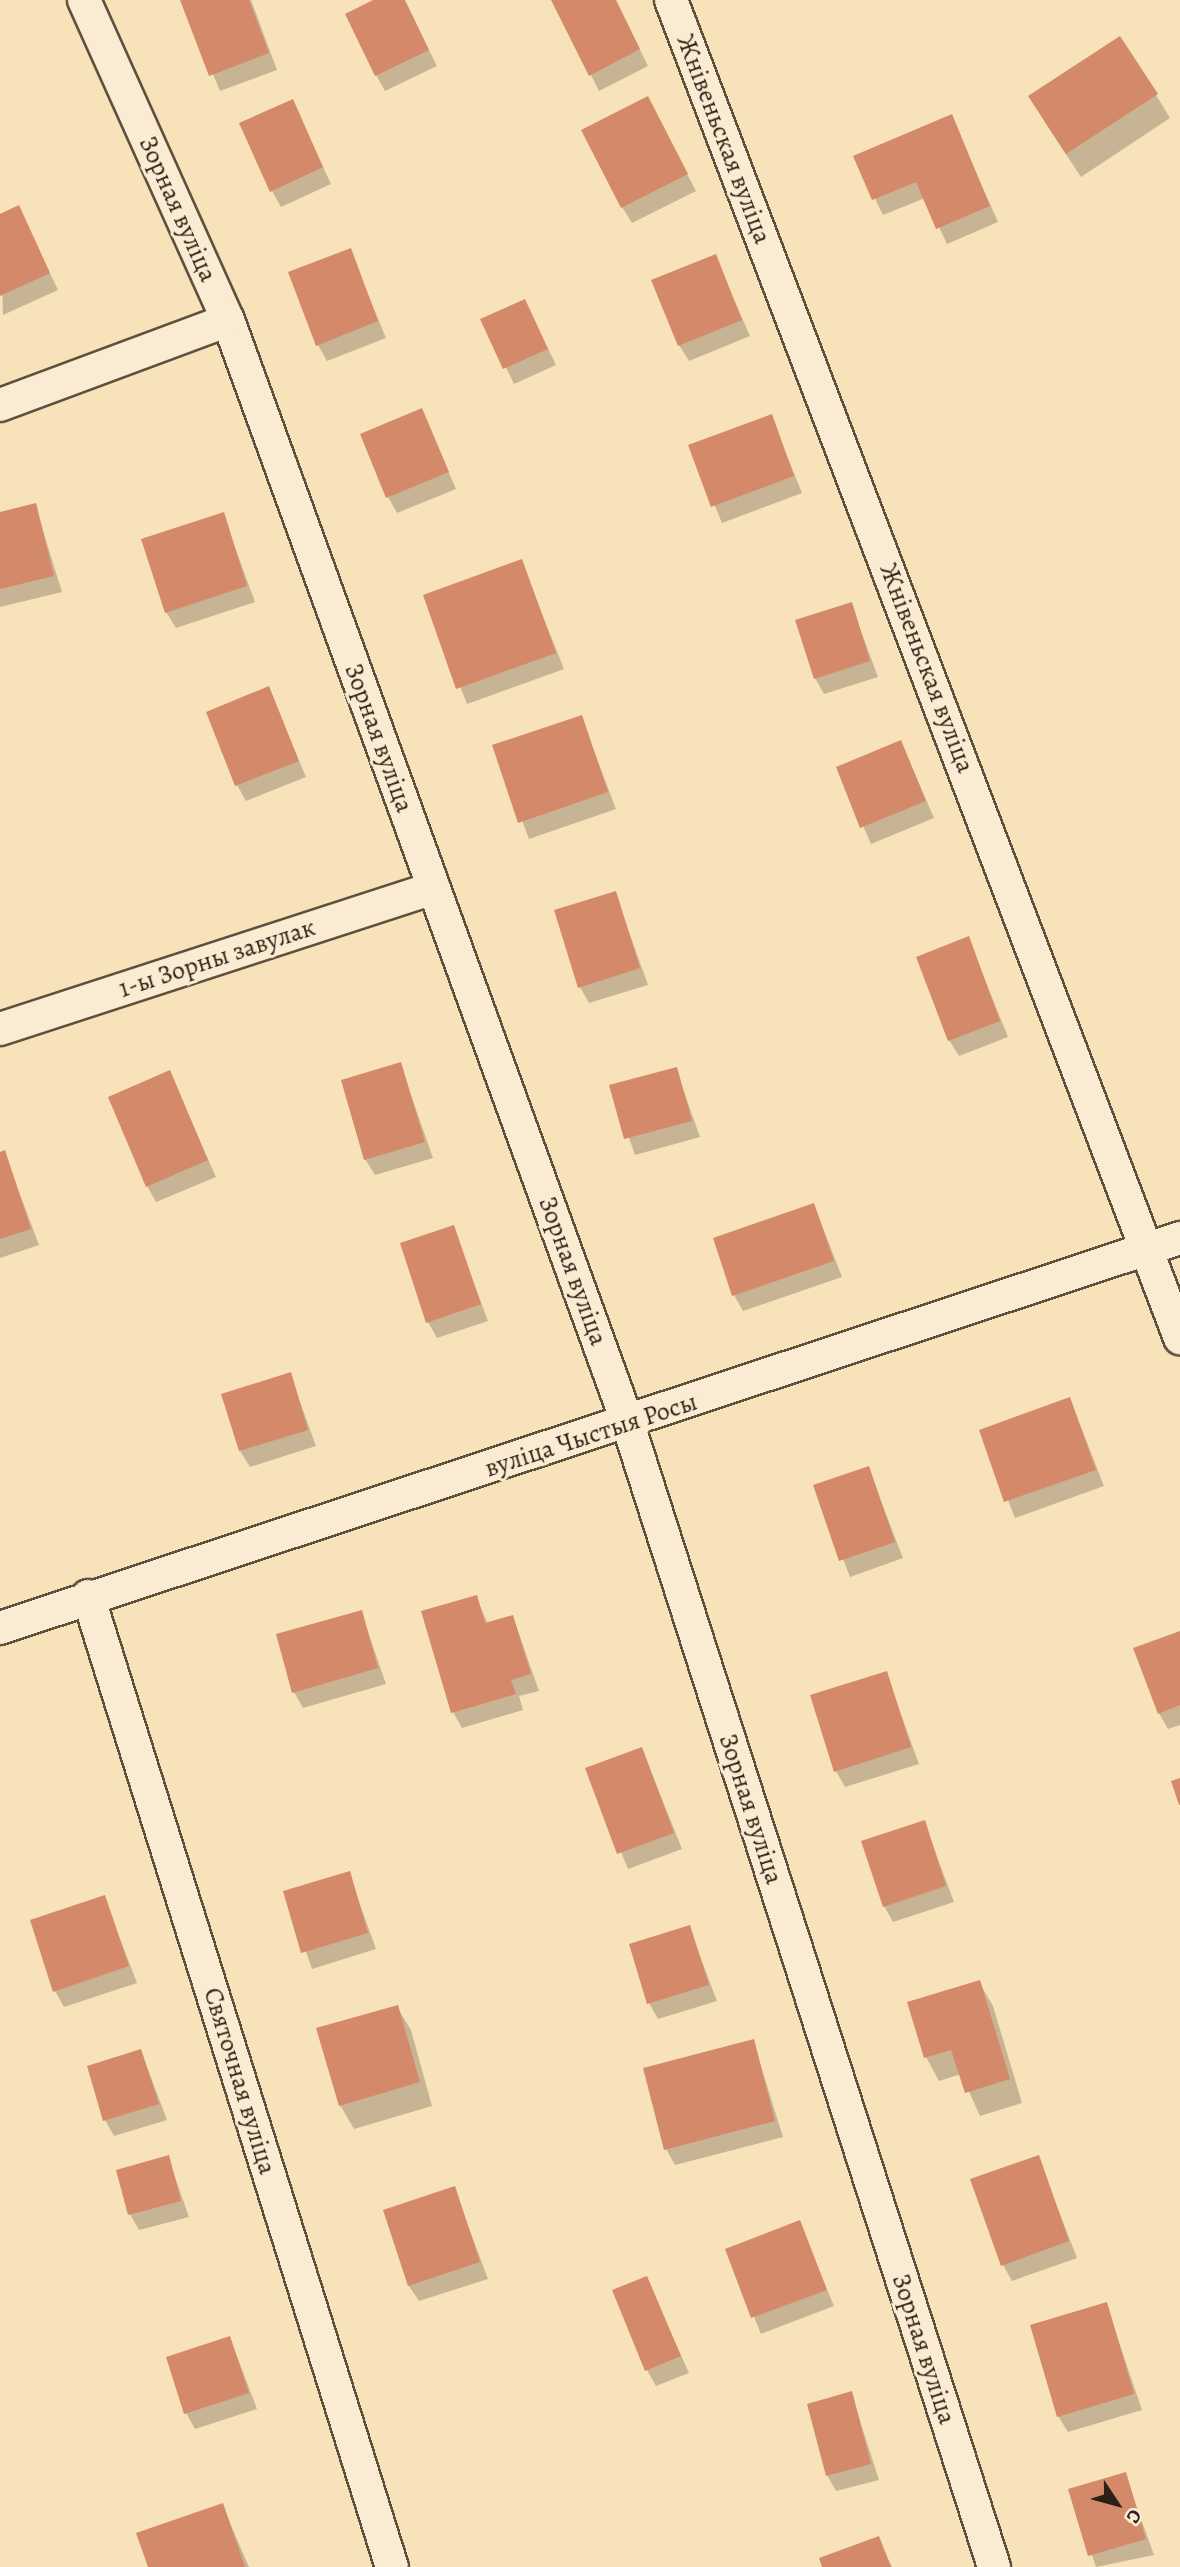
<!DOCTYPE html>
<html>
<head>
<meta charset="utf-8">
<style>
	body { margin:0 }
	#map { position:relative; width:1180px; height:2567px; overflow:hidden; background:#f8e2b9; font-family:Alegreya,serif }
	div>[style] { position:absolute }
	.shadow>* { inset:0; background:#0003 }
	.building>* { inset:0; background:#d4896a }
	.roads { filter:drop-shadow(2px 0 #5f503e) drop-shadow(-2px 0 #5f503e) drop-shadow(0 2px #5f503e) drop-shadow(0 -2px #5f503e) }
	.minor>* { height:32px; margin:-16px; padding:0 16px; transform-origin:16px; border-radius:16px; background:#faecd2 }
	span { translate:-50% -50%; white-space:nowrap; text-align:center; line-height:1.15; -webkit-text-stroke:6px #faecd2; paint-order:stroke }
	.street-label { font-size:26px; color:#2c1f15 }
	.north { position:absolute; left:1082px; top:2469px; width:70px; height:70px; -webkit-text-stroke:5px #faecd2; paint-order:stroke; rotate:126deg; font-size:19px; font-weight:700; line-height:28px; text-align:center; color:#2c1f15 }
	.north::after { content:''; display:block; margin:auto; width:24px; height:32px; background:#2c1f15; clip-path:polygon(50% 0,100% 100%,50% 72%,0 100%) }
</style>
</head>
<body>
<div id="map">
	<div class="shadow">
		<div style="clip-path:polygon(182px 0,251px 0,277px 70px,220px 91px)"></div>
		<div style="clip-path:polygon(377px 0,404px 0,437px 66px,385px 91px,376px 75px)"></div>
		<div style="clip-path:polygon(553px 0,615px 0,648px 66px,599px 91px)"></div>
		<div style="clip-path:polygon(1156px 95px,1170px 118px,1081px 177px,1044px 121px)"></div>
		<div style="clip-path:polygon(292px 101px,331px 184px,281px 207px,272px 191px)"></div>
		<div style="clip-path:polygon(656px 114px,696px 191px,632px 223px,622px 207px)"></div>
		<div style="clip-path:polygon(951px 116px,998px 222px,947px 244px,925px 198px,883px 215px,855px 157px)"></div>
		<div style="clip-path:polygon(19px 208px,58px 290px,3px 315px,0 216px)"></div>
		<div style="clip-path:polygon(350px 251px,386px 338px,327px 361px,318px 345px)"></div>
		<div style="clip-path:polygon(715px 256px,750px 336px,689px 361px,679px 345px)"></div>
		<div style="clip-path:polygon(525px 301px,556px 365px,514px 384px,483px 320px)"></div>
		<div style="clip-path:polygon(422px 411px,456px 489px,397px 513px,388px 497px)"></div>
		<div style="clip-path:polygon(771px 416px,802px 493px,722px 523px,690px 446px)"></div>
		<div style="clip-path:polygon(35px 505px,62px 592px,0 607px,0 514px)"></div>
		<div style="clip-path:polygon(223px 515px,255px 602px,176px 628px,166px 612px)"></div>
		<div style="clip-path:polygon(521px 561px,564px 669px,467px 704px,425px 596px)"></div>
		<div style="clip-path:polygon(851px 604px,878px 677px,824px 694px,815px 678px)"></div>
		<div style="clip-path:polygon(268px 689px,306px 777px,246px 801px,237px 785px)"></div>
		<div style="clip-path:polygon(581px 717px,616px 809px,529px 839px,494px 747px)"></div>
		<div style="clip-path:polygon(901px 742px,934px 818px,871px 844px,838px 768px)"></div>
		<div style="clip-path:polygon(615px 893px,648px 985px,589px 1003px,580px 987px)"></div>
		<div style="clip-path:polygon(968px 938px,1008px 1037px,959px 1056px,949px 1040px)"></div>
		<div style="clip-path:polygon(400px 1064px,433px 1158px,375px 1175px,365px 1159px)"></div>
		<div style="clip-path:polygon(676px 1069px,700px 1137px,635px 1155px,611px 1086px)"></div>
		<div style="clip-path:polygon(169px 1072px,216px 1177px,156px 1202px,147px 1186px)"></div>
		<div style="clip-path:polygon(4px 1152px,39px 1245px,0 1258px,0 1154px)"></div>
		<div style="clip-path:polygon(814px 1205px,842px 1277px,743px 1311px,734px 1295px)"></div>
		<div style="clip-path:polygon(453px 1227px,488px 1321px,437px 1338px,428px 1322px)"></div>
		<div style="clip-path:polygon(290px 1374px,316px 1446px,250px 1467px,240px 1451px)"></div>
		<div style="clip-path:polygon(1070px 1399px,1104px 1486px,1015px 1518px,981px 1431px)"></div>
		<div style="clip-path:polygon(868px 1468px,903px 1558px,850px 1577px,815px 1486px)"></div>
		<div style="clip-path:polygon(476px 1597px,488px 1624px,513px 1617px,539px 1691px,519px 1696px,523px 1710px,462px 1728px,453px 1712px)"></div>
		<div style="clip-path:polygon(361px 1612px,386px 1684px,303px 1708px,294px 1692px)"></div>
		<div style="clip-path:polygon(1180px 1633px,1180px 1725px,1168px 1729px,1159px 1713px)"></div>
		<div style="clip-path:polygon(886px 1673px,919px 1764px,845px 1787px,836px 1771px)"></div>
		<div style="clip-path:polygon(642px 1749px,682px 1849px,628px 1869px,587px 1769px)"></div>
		<div style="clip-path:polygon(924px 1822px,954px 1902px,893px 1922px,884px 1906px)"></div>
		<div style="clip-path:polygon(349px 1874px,376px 1949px,312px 1969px,285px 1892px)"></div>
		<div style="clip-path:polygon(104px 1897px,137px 1983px,64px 2007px,55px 1991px)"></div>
		<div style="clip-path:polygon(689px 1927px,717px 2001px,658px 2019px,649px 2003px)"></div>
		<div style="clip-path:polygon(979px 1982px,993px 2006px,1022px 2103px,980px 2116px,961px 2074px,939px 2081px,926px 2057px)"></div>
		<div style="clip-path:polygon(397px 2007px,411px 2030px,432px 2106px,354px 2129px,340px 2105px)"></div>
		<div style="clip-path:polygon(753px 2041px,783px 2137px,675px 2165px,666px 2149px)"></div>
		<div style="clip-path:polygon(141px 2051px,167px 2120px,114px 2136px,105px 2120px)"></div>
		<div style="clip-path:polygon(168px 2157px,189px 2217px,139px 2230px,130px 2214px)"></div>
		<div style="clip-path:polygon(1038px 2157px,1077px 2258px,1012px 2281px,1003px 2265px)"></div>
		<div style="clip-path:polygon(454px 2188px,488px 2279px,419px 2301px,409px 2286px)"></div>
		<div style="clip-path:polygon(799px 2222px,834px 2306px,761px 2334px,727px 2250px)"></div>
		<div style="clip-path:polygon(646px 2278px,689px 2373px,656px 2386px,647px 2370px)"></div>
		<div style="clip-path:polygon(1106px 2304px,1142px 2410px,1068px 2432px,1058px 2416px)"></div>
		<div style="clip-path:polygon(230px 2338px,257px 2409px,195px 2429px,186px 2413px)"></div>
		<div style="clip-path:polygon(851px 2393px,879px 2480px,836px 2491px,827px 2475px)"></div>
		<div style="clip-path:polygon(1125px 2474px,1154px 2555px,1096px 2567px,1070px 2491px)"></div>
		<div style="clip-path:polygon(222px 2505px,249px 2567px,150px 2567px)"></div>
		<div style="clip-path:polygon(878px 2538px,892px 2567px,824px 2567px)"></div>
	</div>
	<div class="building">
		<div style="clip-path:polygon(180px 0,249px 0,269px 53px,209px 76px)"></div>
		<div style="clip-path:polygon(373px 0,405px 0,429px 50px,375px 76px,345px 14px)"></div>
		<div style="clip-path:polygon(551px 0,616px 0,640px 49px,589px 76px)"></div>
		<div style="clip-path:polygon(1120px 36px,1158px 94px,1066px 154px,1028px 96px)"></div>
		<div style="clip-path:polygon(648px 96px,688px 174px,621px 208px,581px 130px)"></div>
		<div style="clip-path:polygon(293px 99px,323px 167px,270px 192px,239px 123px)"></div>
		<div style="clip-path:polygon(952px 114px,990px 206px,936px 229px,916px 182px,872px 200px,853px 156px)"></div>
		<div style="clip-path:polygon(19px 205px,50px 273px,0 296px,0 214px)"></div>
		<div style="clip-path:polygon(351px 248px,378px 321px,316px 346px,288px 272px)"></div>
		<div style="clip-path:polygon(716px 254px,742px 320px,678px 346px,651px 280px)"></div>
		<div style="clip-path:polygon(525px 299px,548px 349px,503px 369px,480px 319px)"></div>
		<div style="clip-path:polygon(422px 408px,449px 472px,386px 498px,360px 434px)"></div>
		<div style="clip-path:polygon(772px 414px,794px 476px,711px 507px,688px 445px)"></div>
		<div style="clip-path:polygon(36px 503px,54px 576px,0 589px,0 512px)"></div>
		<div style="clip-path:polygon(224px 512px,247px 586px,165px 613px,141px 539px)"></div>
		<div style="clip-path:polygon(522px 559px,556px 653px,456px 689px,423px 595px)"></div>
		<div style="clip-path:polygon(852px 602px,870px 661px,814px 679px,795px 620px)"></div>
		<div style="clip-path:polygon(269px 686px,299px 761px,235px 786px,206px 712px)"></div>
		<div style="clip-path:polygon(582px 715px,608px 792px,518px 823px,492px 745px)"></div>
		<div style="clip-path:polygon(901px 740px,926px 801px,860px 828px,836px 767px)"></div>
		<div style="clip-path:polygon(616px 891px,640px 968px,578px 988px,554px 910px)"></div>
		<div style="clip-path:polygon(969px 936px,1000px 1021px,948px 1041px,916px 957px)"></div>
		<div style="clip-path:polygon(401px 1062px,425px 1142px,364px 1160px,341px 1080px)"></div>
		<div style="clip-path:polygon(677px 1067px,692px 1121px,624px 1139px,609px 1085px)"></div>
		<div style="clip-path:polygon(170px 1070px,208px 1160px,146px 1187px,108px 1097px)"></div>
		<div style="clip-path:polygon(5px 1150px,31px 1229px,0 1239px,0 1152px)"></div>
		<div style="clip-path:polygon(814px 1203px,834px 1261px,732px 1296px,713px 1238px)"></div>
		<div style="clip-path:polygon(454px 1225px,481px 1304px,426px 1323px,400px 1243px)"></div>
		<div style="clip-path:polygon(291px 1372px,308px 1430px,239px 1451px,221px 1394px)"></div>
		<div style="clip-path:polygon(1070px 1397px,1096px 1470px,1004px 1502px,979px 1430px)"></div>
		<div style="clip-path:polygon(869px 1466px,895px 1542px,839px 1561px,813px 1485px)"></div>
		<div style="clip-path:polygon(477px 1595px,485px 1623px,513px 1615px,531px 1674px,511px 1680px,516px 1694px,451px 1713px,421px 1611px)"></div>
		<div style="clip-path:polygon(362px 1610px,378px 1668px,292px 1693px,276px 1634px)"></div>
		<div style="clip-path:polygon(1180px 1631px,1180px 1705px,1158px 1714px,1133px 1648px)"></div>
		<div style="clip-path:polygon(887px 1671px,911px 1747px,834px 1772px,810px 1695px)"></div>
		<div style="clip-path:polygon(642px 1747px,674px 1833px,617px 1854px,585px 1768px)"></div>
		<div style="clip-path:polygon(1180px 1778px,1180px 1805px,1179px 1805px,1171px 1781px)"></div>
		<div style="clip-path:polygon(925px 1820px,946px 1886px,883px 1907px,861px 1841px)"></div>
		<div style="clip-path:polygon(350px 1871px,368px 1933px,301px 1953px,283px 1891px)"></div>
		<div style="clip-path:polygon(105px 1895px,129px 1966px,53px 1992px,30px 1920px)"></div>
		<div style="clip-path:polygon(690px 1925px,709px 1985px,647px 2004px,629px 1944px)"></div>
		<div style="clip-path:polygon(980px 1980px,1010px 2079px,965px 2093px,951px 2050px,924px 2058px,907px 2002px)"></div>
		<div style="clip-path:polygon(398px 2005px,420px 2082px,339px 2106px,316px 2028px)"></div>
		<div style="clip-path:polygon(754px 2039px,775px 2121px,664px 2150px,643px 2068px)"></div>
		<div style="clip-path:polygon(141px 2049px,159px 2104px,103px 2121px,87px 2066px)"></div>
		<div style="clip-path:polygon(169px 2155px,181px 2201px,128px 2215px,116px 2170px)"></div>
		<div style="clip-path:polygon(1039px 2155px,1069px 2241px,1001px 2266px,970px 2179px)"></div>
		<div style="clip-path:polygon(455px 2186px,480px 2262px,408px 2286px,383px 2210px)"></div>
		<div style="clip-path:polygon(800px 2220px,827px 2290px,751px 2318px,725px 2249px)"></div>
		<div style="clip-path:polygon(647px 2276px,681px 2356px,645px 2371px,612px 2290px)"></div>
		<div style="clip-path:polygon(1107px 2302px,1134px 2394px,1057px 2417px,1030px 2325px)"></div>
		<div style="clip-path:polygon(230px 2336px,249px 2393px,184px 2414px,166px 2357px)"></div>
		<div style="clip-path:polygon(852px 2391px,871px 2464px,826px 2476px,807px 2404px)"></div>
		<div style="clip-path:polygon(1126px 2472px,1146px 2539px,1088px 2556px,1068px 2489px)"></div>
		<div style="clip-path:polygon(223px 2503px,245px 2567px,148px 2567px,136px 2533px)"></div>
		<div style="clip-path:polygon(879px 2536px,891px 2567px,822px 2567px,819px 2558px)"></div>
	</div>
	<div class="roads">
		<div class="minor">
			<div style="left:84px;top:0;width:351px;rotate:65.8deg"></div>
			<div style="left:228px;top:320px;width:1174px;rotate:70.08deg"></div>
			<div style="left:628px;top:1424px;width:1200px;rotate:72.24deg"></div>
			<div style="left:671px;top:0;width:1432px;rotate:69.17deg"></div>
			<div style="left:0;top:405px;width:243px;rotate:-20.4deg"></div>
			<div style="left:0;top:1029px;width:456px;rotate:-18deg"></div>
			<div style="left:88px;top:1596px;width:1017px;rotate:72.62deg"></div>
			<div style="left:0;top:1628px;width:1243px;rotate:-18.29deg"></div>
		</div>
	</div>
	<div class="street-label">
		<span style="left:724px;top:139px;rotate:69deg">Жнівеньская вуліца</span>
		<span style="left:178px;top:209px;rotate:66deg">Зорная вуліца</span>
		<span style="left:927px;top:668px;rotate:69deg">Жнівеньская вуліца</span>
		<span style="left:379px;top:738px;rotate:70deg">Зорная вуліца</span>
		<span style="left:217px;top:958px;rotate:-18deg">1-ы Зорны завулак</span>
		<span style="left:573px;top:1271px;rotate:70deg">Зорная вуліца</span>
		<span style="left:591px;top:1435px;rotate:-18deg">вуліца Чыстыя Росы</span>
		<span style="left:751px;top:1809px;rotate:72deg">Зорная вуліца</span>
		<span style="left:240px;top:2081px;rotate:73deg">Святочная вуліца</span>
		<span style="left:924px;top:2349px;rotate:72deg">Зорная вуліца</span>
	</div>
	<div class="north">С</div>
</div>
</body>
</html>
